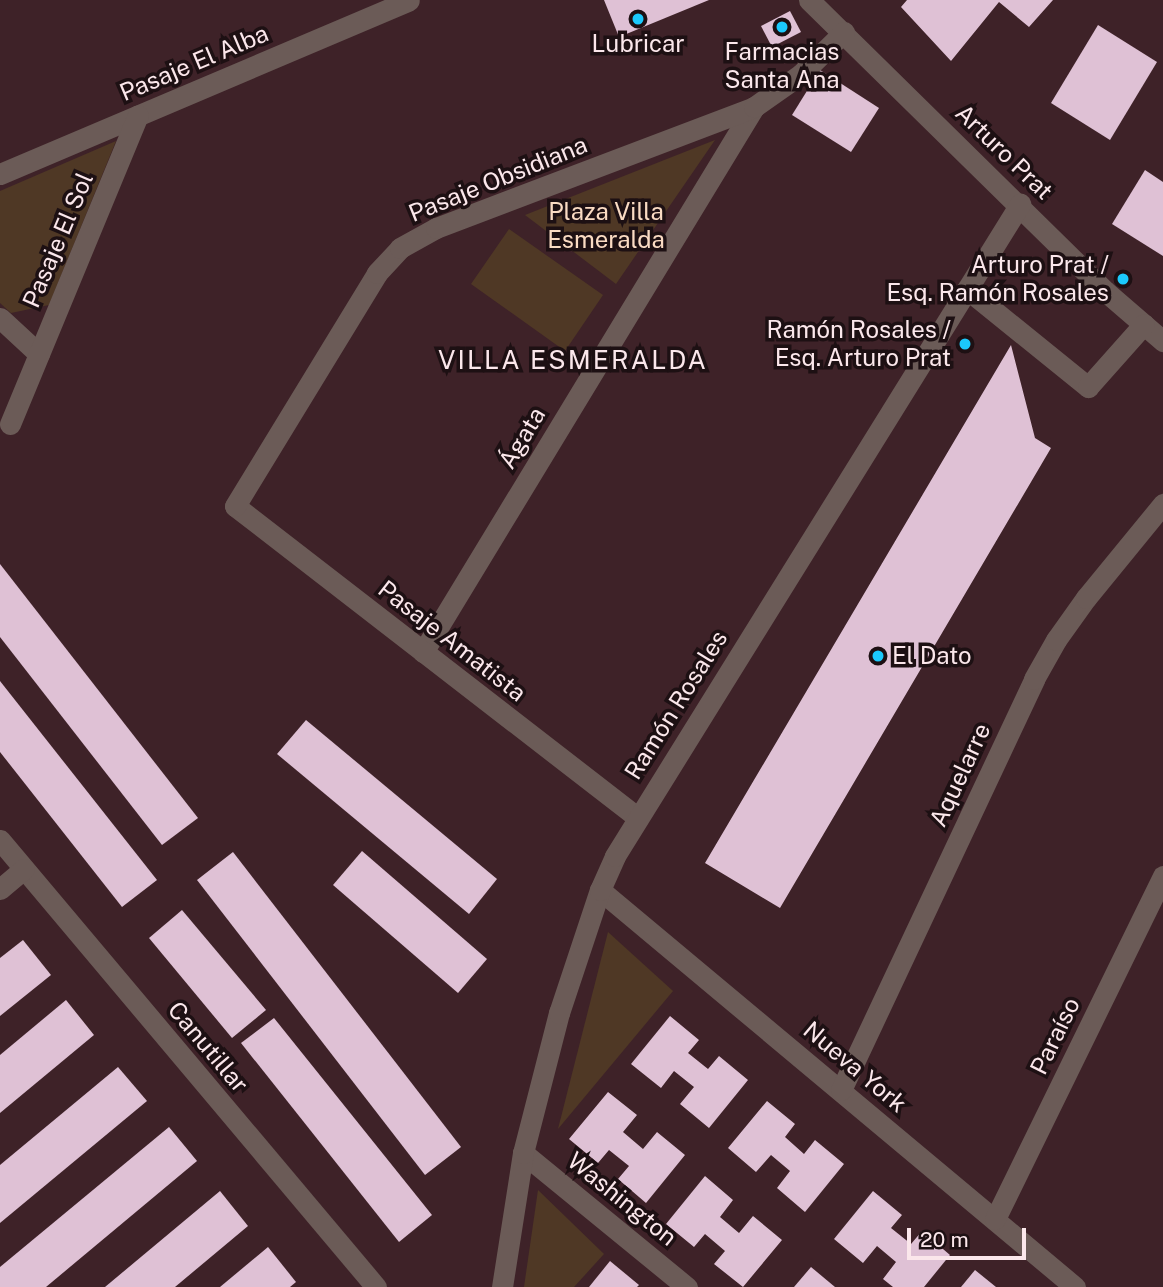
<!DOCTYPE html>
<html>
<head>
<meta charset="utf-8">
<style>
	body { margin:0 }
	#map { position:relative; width:1163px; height:1287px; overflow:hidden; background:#3e2228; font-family:"Public Sans",sans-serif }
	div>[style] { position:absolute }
	.green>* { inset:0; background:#4f3825 }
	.building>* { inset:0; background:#dfc1d5 }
	.minor>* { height:21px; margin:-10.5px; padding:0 10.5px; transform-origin:10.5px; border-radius:10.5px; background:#6b5b57 }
	.dots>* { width:19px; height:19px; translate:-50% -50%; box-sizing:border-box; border:4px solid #1d1013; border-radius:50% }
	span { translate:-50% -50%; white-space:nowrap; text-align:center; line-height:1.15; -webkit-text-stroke:7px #1d1013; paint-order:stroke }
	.poi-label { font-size:24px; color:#fbe7eb }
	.right { translate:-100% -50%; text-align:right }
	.left { translate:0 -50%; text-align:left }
	.street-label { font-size:24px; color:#fbe7eb }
	.park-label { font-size:24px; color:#fadbc3 }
	.neighbourhood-label { font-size:26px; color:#fbe7eb; letter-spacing:2px }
	.scale { position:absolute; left:907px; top:1228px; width:119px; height:32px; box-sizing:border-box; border:4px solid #fbe7eb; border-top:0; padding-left:9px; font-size:21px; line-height:24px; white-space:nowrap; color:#fbe7eb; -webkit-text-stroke:5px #1d1013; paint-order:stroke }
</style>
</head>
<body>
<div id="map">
	<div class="green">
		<div style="clip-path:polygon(715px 140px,616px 284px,525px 215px)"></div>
		<div style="clip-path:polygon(116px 141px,49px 305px,11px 313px,0 303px,0 191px)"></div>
		<div style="clip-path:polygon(509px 229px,603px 295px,565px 351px,471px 284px)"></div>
		<div style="clip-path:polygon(608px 932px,673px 991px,558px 1129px)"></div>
		<div style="clip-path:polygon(538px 1190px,604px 1254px,574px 1287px,524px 1287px)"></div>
	</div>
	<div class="building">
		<div style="clip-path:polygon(604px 0,709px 0,619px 37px)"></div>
		<div style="clip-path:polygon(907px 0,1053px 0,1029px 27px,999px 2px,951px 61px,901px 7px)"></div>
		<div style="clip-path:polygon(790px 11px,801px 32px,772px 47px,761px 26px)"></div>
		<div style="clip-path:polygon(1098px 25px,1157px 62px,1110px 140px,1051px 103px)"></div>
		<div style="clip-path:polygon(820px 70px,879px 108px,851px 152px,792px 115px)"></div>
		<div style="clip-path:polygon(1145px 170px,1163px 182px,1163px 256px,1112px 224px)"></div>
		<div style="clip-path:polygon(1011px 345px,1035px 438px,1051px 448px,780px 908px,705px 863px)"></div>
		<div style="clip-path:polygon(0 564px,198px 818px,162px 845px,0 637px)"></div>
		<div style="clip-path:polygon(0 681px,157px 880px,122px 907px,0 752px)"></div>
		<div style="clip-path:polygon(306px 720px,497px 879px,469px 914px,277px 754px)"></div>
		<div style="clip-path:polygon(362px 851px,487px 959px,458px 993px,333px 885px)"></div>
		<div style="clip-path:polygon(233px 852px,461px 1147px,425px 1175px,197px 880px)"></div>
		<div style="clip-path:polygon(182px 910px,266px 1010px,232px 1038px,149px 938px)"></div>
		<div style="clip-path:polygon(23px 940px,51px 975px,0 1016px,0 958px)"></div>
		<div style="clip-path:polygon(66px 1000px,94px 1035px,0 1113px,0 1055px)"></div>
		<div style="clip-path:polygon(670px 1016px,699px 1040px,688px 1053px,708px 1069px,719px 1056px,748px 1080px,709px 1128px,680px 1104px,694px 1087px,674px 1071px,661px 1088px,631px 1064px)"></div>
		<div style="clip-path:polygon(274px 1018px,432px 1215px,399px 1242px,241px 1043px)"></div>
		<div style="clip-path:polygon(118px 1067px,147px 1101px,0 1223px,0 1165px)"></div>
		<div style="clip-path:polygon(608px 1092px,637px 1115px,623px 1132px,643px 1149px,657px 1132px,685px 1155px,646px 1203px,618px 1179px,629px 1166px,609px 1150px,598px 1163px,569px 1139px)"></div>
		<div style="clip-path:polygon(767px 1101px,795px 1124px,785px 1137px,804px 1154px,815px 1140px,844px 1164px,805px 1212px,777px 1188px,790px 1171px,771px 1155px,756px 1172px,728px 1148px)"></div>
		<div style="clip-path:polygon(169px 1127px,197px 1161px,46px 1287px,0 1287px,0 1267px)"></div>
		<div style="clip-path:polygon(705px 1176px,733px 1200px,720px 1217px,739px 1233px,753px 1216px,782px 1240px,743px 1287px,714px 1264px,725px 1251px,705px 1234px,694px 1247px,666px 1224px)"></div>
		<div style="clip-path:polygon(220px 1191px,248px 1226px,175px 1287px,105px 1287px)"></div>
		<div style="clip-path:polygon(873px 1191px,902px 1215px,891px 1228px,911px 1244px,922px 1231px,950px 1255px,924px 1287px,893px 1287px,883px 1279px,896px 1262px,877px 1246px,863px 1263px,834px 1239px)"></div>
		<div style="clip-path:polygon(268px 1247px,296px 1282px,290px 1287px,220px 1287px)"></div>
		<div style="clip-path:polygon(610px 1261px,639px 1285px,637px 1287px,589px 1287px)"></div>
		<div style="clip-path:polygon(811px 1267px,835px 1287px,794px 1287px)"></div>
		<div style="clip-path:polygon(975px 1270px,996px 1287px,961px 1287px)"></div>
	</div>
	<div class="minor">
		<div style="left:809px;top:0;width:415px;rotate:44.5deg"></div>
		<div style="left:1105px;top:291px;width:77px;rotate:40.8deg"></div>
		<div style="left:0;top:174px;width:444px;rotate:-23deg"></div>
		<div style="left:967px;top:289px;width:156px;rotate:39deg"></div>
		<div style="left:1088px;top:387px;width:84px;rotate:-48.4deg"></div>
		<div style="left:0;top:318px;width:53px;rotate:42.7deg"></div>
		<div style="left:10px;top:424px;width:334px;rotate:-67.5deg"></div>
		<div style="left:423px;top:652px;width:638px;rotate:-58.73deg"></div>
		<div style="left:637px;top:817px;width:508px;rotate:-142.27deg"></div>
		<div style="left:235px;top:506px;width:273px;rotate:-58.6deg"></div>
		<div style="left:377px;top:273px;width:34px;rotate:-47deg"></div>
		<div style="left:400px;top:248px;width:41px;rotate:-29.1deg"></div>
		<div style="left:436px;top:228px;width:340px;rotate:-20.8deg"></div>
		<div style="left:754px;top:107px;width:57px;rotate:-35.1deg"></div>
		<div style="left:801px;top:74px;width:60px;rotate:-44.3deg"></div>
		<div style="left:0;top:840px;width:584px;rotate:49.93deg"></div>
		<div style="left:0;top:889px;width:31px;rotate:-40deg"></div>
		<div style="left:600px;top:890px;width:619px;rotate:39.89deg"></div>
		<div style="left:841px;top:1090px;width:454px;rotate:-64.8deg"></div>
		<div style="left:1034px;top:679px;width:45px;rotate:-60.6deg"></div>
		<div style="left:1056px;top:640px;width:52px;rotate:-54.5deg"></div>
		<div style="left:1086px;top:598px;width:122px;rotate:-50.7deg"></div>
		<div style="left:523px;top:1153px;width:212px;rotate:39.3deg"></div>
		<div style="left:995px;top:1219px;width:382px;rotate:-63.9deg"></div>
		<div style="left:502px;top:1287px;width:136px;rotate:-81.1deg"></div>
		<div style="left:523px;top:1153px;width:145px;rotate:-75.6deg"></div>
		<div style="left:559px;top:1013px;width:130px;rotate:-71.6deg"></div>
		<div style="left:600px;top:890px;width:37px;rotate:-66deg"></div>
		<div style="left:615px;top:856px;width:768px;rotate:-58.15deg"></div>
	</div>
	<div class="dots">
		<div style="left:638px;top:19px;background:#1bc9fc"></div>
		<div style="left:782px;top:27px;background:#1bc9fc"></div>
		<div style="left:1123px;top:279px;background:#1bc9fc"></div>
		<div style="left:965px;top:344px;background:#1bc9fc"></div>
		<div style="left:878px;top:656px;background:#1bc9fc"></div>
	</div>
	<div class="poi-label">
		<span style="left:638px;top:44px">Lubricar</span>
		<span style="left:782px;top:66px">Farmacias<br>Santa Ana</span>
		<span class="right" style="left:1109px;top:279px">Arturo Prat /<br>Esq. Ramón Rosales</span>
		<span class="right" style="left:951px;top:344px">Ramón Rosales /<br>Esq. Arturo Prat</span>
		<span class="left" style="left:892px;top:656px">El Dato</span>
	</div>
	<div class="street-label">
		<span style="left:194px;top:63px;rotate:-23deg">Pasaje El Alba</span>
		<span style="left:1004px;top:152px;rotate:44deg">Arturo Prat</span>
		<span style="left:498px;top:179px;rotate:-22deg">Pasaje Obsidiana</span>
		<span style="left:58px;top:240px;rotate:-67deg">Pasaje El Sol</span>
		<span style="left:522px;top:438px;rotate:-59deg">Ágata</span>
		<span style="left:452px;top:641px;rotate:38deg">Pasaje Amatista</span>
		<span style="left:676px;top:705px;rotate:-58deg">Ramón Rosales</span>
		<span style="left:960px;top:775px;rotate:-65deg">Aquelarre</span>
		<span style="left:1055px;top:1036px;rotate:-64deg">Paraíso</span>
		<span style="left:208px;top:1047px;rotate:50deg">Canutillar</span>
		<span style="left:855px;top:1067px;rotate:40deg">Nueva York</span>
		<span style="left:622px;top:1199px;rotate:39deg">Washington</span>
	</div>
	<div class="park-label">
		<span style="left:606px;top:226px">Plaza Villa<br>Esmeralda</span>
	</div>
	<div class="neighbourhood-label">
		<span style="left:573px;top:360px">VILLA ESMERALDA</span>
	</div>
	<div class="scale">20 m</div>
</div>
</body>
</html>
